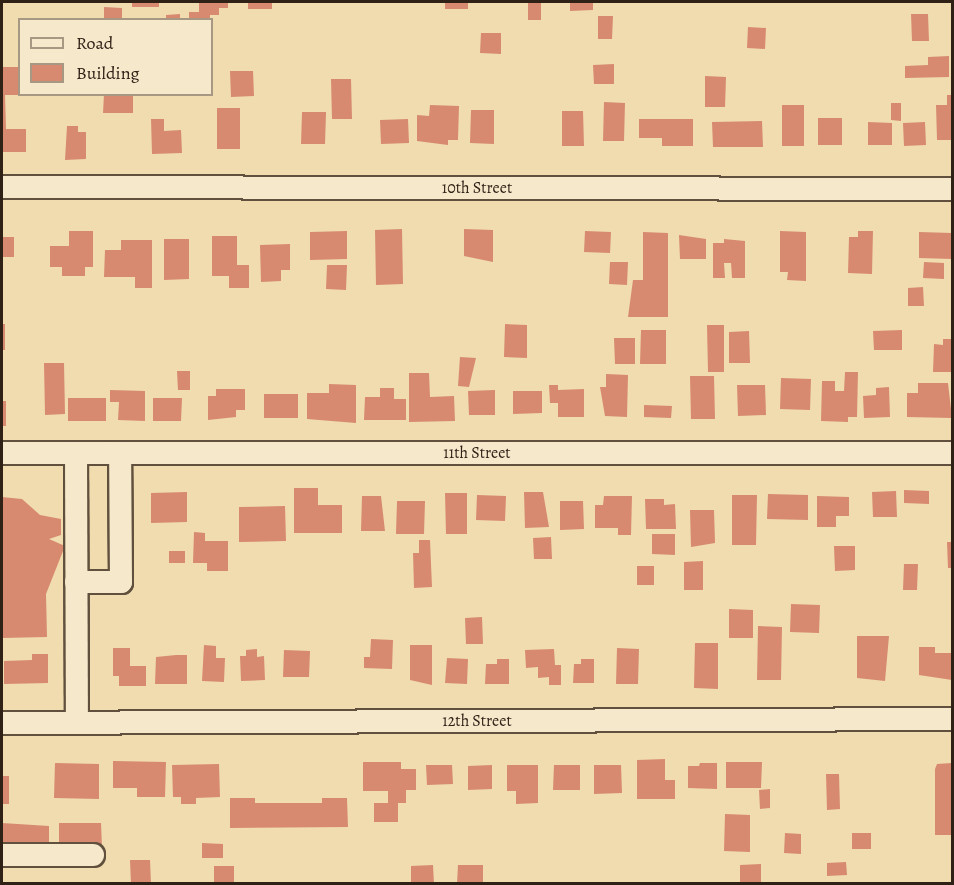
<!DOCTYPE html>
<html>
<head>
<meta charset="utf-8">
<style>
	body { margin:0 }
	#map { position:relative; width:954px; height:885px; overflow:hidden; background:#f0dcaf; font-family:Alegreya,serif }
	div>[style] { position:absolute }
	.building>* { inset:0; background:#d78a70 }
	.roads { filter:drop-shadow(2px 0 #60503d) drop-shadow(-2px 0 #60503d) drop-shadow(0 2px #60503d) drop-shadow(0 -2px #60503d) }
	.minor>* { height:22px; margin:-11px; padding:0 11px; transform-origin:11px; border-radius:11px; background:#f5e8cb }
	span { translate:-50% -50%; white-space:nowrap; text-align:center; line-height:1.15; -webkit-text-stroke:4.5px #f5e8cb; paint-order:stroke }
	.street-label { font-size:16px; color:#302117 }
	.frame { position:absolute; inset:0; border:3px solid #302117; pointer-events:none }
	.legend { position:absolute; left:18px; top:18px; width:195px; height:78px; box-sizing:border-box; background:#f5e8cb; border:2px solid #a69883; margin:0; padding:8px 10px; list-style:none; font-size:18px; color:#302117 }
	.legend li { display:flex; align-items:center; gap:12px; height:30px }
	.legend b { width:30px; border:2px solid #a69883 }
</style>
</head>
<body>
<div id="map">
	<div class="building">
		<div style="clip-path:polygon(132px 2px,159px 2px,159px 7px,132px 7px)"></div>
		<div style="clip-path:polygon(199px 2px,228px 2px,228px 8px,219px 8px,219px 15px,210px 15px,210px 20px,189px 20px,189px 12px,199px 12px)"></div>
		<div style="clip-path:polygon(248px 2px,272px 2px,272px 9px,248px 9px)"></div>
		<div style="clip-path:polygon(445px 2px,468px 2px,468px 9px,445px 9px)"></div>
		<div style="clip-path:polygon(528px 2px,541px 2px,541px 20px,528px 20px)"></div>
		<div style="clip-path:polygon(570px 2px,593px 2px,593px 10px,570px 11px)"></div>
		<div style="clip-path:polygon(104px 7px,122px 8px,122px 20px,104px 20px)"></div>
		<div style="clip-path:polygon(180px 14px,180px 20px,166px 20px,166px 15px)"></div>
		<div style="clip-path:polygon(911px 14px,928px 14px,929px 41px,912px 41px)"></div>
		<div style="clip-path:polygon(598px 16px,613px 16px,612px 39px,598px 39px)"></div>
		<div style="clip-path:polygon(748px 27px,766px 28px,765px 49px,747px 48px)"></div>
		<div style="clip-path:polygon(481px 33px,501px 33px,501px 54px,480px 53px)"></div>
		<div style="clip-path:polygon(949px 56px,949px 77px,905px 78px,905px 66px,928px 65px,928px 57px)"></div>
		<div style="clip-path:polygon(614px 64px,614px 84px,594px 84px,593px 65px)"></div>
		<div style="clip-path:polygon(2px 67px,20px 67px,20px 95px,5px 95px,6px 129px,26px 129px,26px 152px,2px 152px)"></div>
		<div style="clip-path:polygon(230px 71px,253px 71px,254px 96px,231px 97px)"></div>
		<div style="clip-path:polygon(705px 76px,726px 77px,725px 107px,705px 107px)"></div>
		<div style="clip-path:polygon(331px 79px,351px 79px,352px 119px,332px 119px)"></div>
		<div style="clip-path:polygon(104px 94px,133px 94px,133px 113px,103px 113px)"></div>
		<div style="clip-path:polygon(947px 95px,952px 95px,952px 140px,937px 140px,936px 105px,947px 105px)"></div>
		<div style="clip-path:polygon(604px 102px,625px 103px,624px 141px,603px 141px)"></div>
		<div style="clip-path:polygon(891px 103px,901px 103px,901px 121px,891px 120px)"></div>
		<div style="clip-path:polygon(430px 105px,459px 106px,458px 140px,448px 140px,448px 145px,417px 141px,417px 115px,429px 116px)"></div>
		<div style="clip-path:polygon(782px 105px,804px 105px,804px 146px,782px 146px)"></div>
		<div style="clip-path:polygon(217px 108px,240px 108px,240px 149px,217px 149px)"></div>
		<div style="clip-path:polygon(471px 110px,494px 110px,494px 144px,470px 143px)"></div>
		<div style="clip-path:polygon(562px 111px,583px 111px,584px 146px,562px 146px)"></div>
		<div style="clip-path:polygon(302px 112px,326px 112px,325px 144px,301px 144px)"></div>
		<div style="clip-path:polygon(818px 118px,842px 118px,842px 145px,818px 145px)"></div>
		<div style="clip-path:polygon(151px 119px,164px 119px,164px 131px,181px 130px,182px 153px,152px 154px)"></div>
		<div style="clip-path:polygon(408px 119px,409px 143px,381px 144px,380px 120px)"></div>
		<div style="clip-path:polygon(639px 119px,693px 119px,693px 146px,662px 146px,662px 138px,639px 138px)"></div>
		<div style="clip-path:polygon(762px 121px,763px 147px,713px 147px,712px 122px)"></div>
		<div style="clip-path:polygon(868px 122px,892px 123px,892px 145px,868px 145px)"></div>
		<div style="clip-path:polygon(925px 122px,926px 145px,904px 146px,903px 123px)"></div>
		<div style="clip-path:polygon(67px 126px,78px 126px,78px 132px,86px 132px,86px 159px,65px 160px)"></div>
		<div style="clip-path:polygon(402px 229px,403px 284px,376px 285px,375px 230px)"></div>
		<div style="clip-path:polygon(464px 229px,493px 230px,493px 262px,464px 256px)"></div>
		<div style="clip-path:polygon(69px 231px,93px 231px,93px 267px,85px 267px,85px 276px,62px 276px,62px 267px,50px 267px,50px 246px,69px 246px)"></div>
		<div style="clip-path:polygon(347px 231px,347px 259px,310px 260px,310px 232px)"></div>
		<div style="clip-path:polygon(585px 231px,611px 232px,610px 253px,584px 252px)"></div>
		<div style="clip-path:polygon(780px 231px,806px 232px,806px 281px,787px 280px,788px 272px,780px 272px)"></div>
		<div style="clip-path:polygon(858px 231px,873px 231px,872px 274px,848px 273px,849px 237px,858px 237px)"></div>
		<div style="clip-path:polygon(643px 232px,668px 233px,668px 317px,628px 317px,633px 280px,643px 280px)"></div>
		<div style="clip-path:polygon(919px 232px,952px 233px,952px 259px,919px 258px)"></div>
		<div style="clip-path:polygon(679px 235px,706px 239px,706px 259px,680px 259px)"></div>
		<div style="clip-path:polygon(212px 236px,237px 236px,237px 265px,249px 265px,249px 288px,229px 288px,229px 276px,212px 276px)"></div>
		<div style="clip-path:polygon(2px 237px,14px 237px,14px 257px,2px 257px)"></div>
		<div style="clip-path:polygon(164px 239px,189px 239px,189px 279px,164px 280px)"></div>
		<div style="clip-path:polygon(724px 239px,745px 241px,745px 278px,732px 278px,731px 263px,724px 263px,725px 278px,713px 278px,713px 243px,724px 243px)"></div>
		<div style="clip-path:polygon(121px 240px,152px 240px,152px 288px,135px 288px,135px 277px,104px 277px,105px 250px,121px 250px)"></div>
		<div style="clip-path:polygon(290px 244px,290px 270px,281px 270px,281px 281px,261px 282px,260px 245px)"></div>
		<div style="clip-path:polygon(610px 262px,628px 262px,627px 285px,609px 284px)"></div>
		<div style="clip-path:polygon(924px 262px,944px 263px,944px 279px,923px 278px)"></div>
		<div style="clip-path:polygon(327px 265px,347px 265px,346px 290px,326px 289px)"></div>
		<div style="clip-path:polygon(923px 287px,924px 306px,908px 306px,908px 288px)"></div>
		<div style="clip-path:polygon(2px 324px,5px 324px,5px 350px,2px 350px)"></div>
		<div style="clip-path:polygon(505px 324px,527px 325px,527px 358px,504px 357px)"></div>
		<div style="clip-path:polygon(707px 325px,724px 325px,724px 372px,708px 372px)"></div>
		<div style="clip-path:polygon(641px 330px,666px 330px,666px 364px,640px 364px)"></div>
		<div style="clip-path:polygon(902px 330px,902px 350px,874px 350px,873px 331px)"></div>
		<div style="clip-path:polygon(749px 331px,750px 363px,729px 363px,729px 332px)"></div>
		<div style="clip-path:polygon(614px 338px,635px 338px,635px 364px,615px 364px)"></div>
		<div style="clip-path:polygon(943px 339px,952px 339px,952px 372px,933px 372px,934px 344px,943px 345px)"></div>
		<div style="clip-path:polygon(460px 357px,476px 358px,469px 387px,458px 386px)"></div>
		<div style="clip-path:polygon(44px 363px,64px 363px,65px 414px,45px 415px)"></div>
		<div style="clip-path:polygon(177px 371px,190px 371px,190px 390px,178px 390px)"></div>
		<div style="clip-path:polygon(845px 372px,858px 372px,857px 417px,848px 417px,848px 422px,821px 421px,822px 381px,835px 381px,835px 391px,844px 391px)"></div>
		<div style="clip-path:polygon(409px 373px,429px 373px,430px 397px,454px 396px,455px 421px,409px 422px)"></div>
		<div style="clip-path:polygon(606px 374px,628px 375px,627px 417px,605px 416px,600px 387px,606px 387px)"></div>
		<div style="clip-path:polygon(690px 376px,714px 376px,715px 419px,691px 419px)"></div>
		<div style="clip-path:polygon(781px 378px,811px 379px,810px 410px,780px 409px)"></div>
		<div style="clip-path:polygon(918px 383px,948px 383px,952px 418px,907px 417px,907px 393px,918px 393px)"></div>
		<div style="clip-path:polygon(329px 384px,356px 385px,356px 423px,307px 419px,307px 393px,329px 393px)"></div>
		<div style="clip-path:polygon(549px 385px,558px 385px,558px 390px,584px 389px,584px 417px,558px 417px,558px 403px,550px 403px)"></div>
		<div style="clip-path:polygon(737px 385px,765px 385px,766px 415px,738px 416px)"></div>
		<div style="clip-path:polygon(889px 387px,890px 417px,864px 418px,863px 396px,876px 395px,876px 388px)"></div>
		<div style="clip-path:polygon(380px 388px,394px 388px,394px 399px,406px 399px,406px 420px,364px 420px,365px 397px,380px 397px)"></div>
		<div style="clip-path:polygon(216px 389px,245px 389px,245px 410px,236px 410px,236px 417px,208px 420px,208px 396px,216px 396px)"></div>
		<div style="clip-path:polygon(110px 390px,145px 391px,145px 421px,118px 420px,119px 402px,110px 402px)"></div>
		<div style="clip-path:polygon(495px 390px,495px 415px,469px 415px,468px 391px)"></div>
		<div style="clip-path:polygon(513px 391px,542px 391px,542px 413px,513px 414px)"></div>
		<div style="clip-path:polygon(264px 394px,298px 394px,298px 418px,264px 418px)"></div>
		<div style="clip-path:polygon(68px 398px,106px 398px,106px 421px,68px 421px)"></div>
		<div style="clip-path:polygon(153px 398px,182px 398px,181px 421px,153px 421px)"></div>
		<div style="clip-path:polygon(2px 401px,6px 401px,6px 426px,2px 426px)"></div>
		<div style="clip-path:polygon(644px 405px,672px 406px,671px 418px,644px 417px)"></div>
		<div style="clip-path:polygon(294px 488px,318px 488px,318px 505px,342px 505px,342px 533px,294px 533px)"></div>
		<div style="clip-path:polygon(904px 490px,929px 491px,929px 504px,904px 503px)"></div>
		<div style="clip-path:polygon(896px 491px,897px 517px,873px 517px,872px 492px)"></div>
		<div style="clip-path:polygon(187px 492px,187px 522px,151px 523px,151px 493px)"></div>
		<div style="clip-path:polygon(524px 492px,543px 492px,549px 527px,525px 528px)"></div>
		<div style="clip-path:polygon(445px 493px,467px 493px,467px 534px,446px 534px)"></div>
		<div style="clip-path:polygon(768px 494px,808px 495px,808px 520px,767px 519px)"></div>
		<div style="clip-path:polygon(477px 495px,506px 496px,505px 521px,476px 520px)"></div>
		<div style="clip-path:polygon(732px 495px,757px 495px,756px 545px,732px 545px)"></div>
		<div style="clip-path:polygon(362px 496px,381px 496px,385px 531px,361px 531px)"></div>
		<div style="clip-path:polygon(604px 496px,632px 496px,631px 535px,618px 535px,618px 528px,595px 528px,595px 505px,603px 505px)"></div>
		<div style="clip-path:polygon(817px 496px,849px 497px,849px 516px,836px 516px,836px 527px,817px 527px)"></div>
		<div style="clip-path:polygon(2px 497px,22px 499px,40px 515px,61px 519px,61px 535px,49px 539px,65px 546px,46px 594px,47px 637px,2px 638px)"></div>
		<div style="clip-path:polygon(645px 499px,664px 499px,664px 505px,675px 504px,676px 529px,646px 529px)"></div>
		<div style="clip-path:polygon(397px 501px,425px 501px,424px 534px,396px 534px)"></div>
		<div style="clip-path:polygon(560px 501px,583px 501px,584px 529px,560px 530px)"></div>
		<div style="clip-path:polygon(285px 506px,286px 541px,239px 542px,239px 507px)"></div>
		<div style="clip-path:polygon(690px 510px,714px 510px,715px 543px,691px 547px)"></div>
		<div style="clip-path:polygon(194px 532px,205px 533px,205px 541px,228px 541px,228px 571px,207px 571px,207px 563px,193px 563px)"></div>
		<div style="clip-path:polygon(652px 534px,675px 534px,675px 555px,652px 554px)"></div>
		<div style="clip-path:polygon(551px 537px,552px 559px,534px 559px,533px 538px)"></div>
		<div style="clip-path:polygon(419px 540px,430px 540px,432px 587px,414px 588px,413px 553px,419px 553px)"></div>
		<div style="clip-path:polygon(947px 542px,952px 542px,952px 568px,948px 568px)"></div>
		<div style="clip-path:polygon(834px 546px,855px 546px,855px 570px,835px 571px)"></div>
		<div style="clip-path:polygon(169px 551px,185px 551px,185px 563px,169px 563px)"></div>
		<div style="clip-path:polygon(703px 561px,703px 590px,684px 590px,684px 562px)"></div>
		<div style="clip-path:polygon(904px 564px,918px 564px,917px 590px,903px 590px)"></div>
		<div style="clip-path:polygon(637px 566px,654px 566px,654px 585px,637px 585px)"></div>
		<div style="clip-path:polygon(791px 604px,820px 605px,819px 633px,790px 632px)"></div>
		<div style="clip-path:polygon(729px 609px,753px 610px,753px 638px,729px 638px)"></div>
		<div style="clip-path:polygon(482px 617px,483px 644px,466px 644px,465px 618px)"></div>
		<div style="clip-path:polygon(758px 626px,782px 627px,781px 680px,757px 680px)"></div>
		<div style="clip-path:polygon(857px 636px,889px 636px,885px 681px,857px 678px)"></div>
		<div style="clip-path:polygon(371px 639px,393px 640px,392px 669px,364px 668px,364px 657px,370px 657px)"></div>
		<div style="clip-path:polygon(695px 643px,718px 643px,718px 689px,694px 688px)"></div>
		<div style="clip-path:polygon(204px 645px,216px 646px,216px 658px,225px 658px,224px 682px,202px 681px)"></div>
		<div style="clip-path:polygon(410px 645px,432px 645px,432px 685px,410px 680px)"></div>
		<div style="clip-path:polygon(919px 647px,935px 647px,935px 653px,952px 653px,952px 680px,919px 675px)"></div>
		<div style="clip-path:polygon(113px 648px,130px 648px,130px 666px,146px 666px,146px 686px,119px 686px,119px 676px,113px 676px)"></div>
		<div style="clip-path:polygon(617px 648px,639px 649px,638px 684px,616px 684px)"></div>
		<div style="clip-path:polygon(257px 649px,257px 657px,264px 656px,265px 680px,241px 681px,240px 656px,246px 656px,246px 650px)"></div>
		<div style="clip-path:polygon(554px 649px,555px 665px,561px 665px,561px 685px,549px 685px,549px 677px,538px 678px,538px 667px,526px 668px,525px 650px)"></div>
		<div style="clip-path:polygon(284px 650px,310px 651px,309px 677px,283px 677px)"></div>
		<div style="clip-path:polygon(32px 654px,48px 654px,48px 683px,4px 684px,4px 661px,32px 660px)"></div>
		<div style="clip-path:polygon(176px 655px,187px 655px,187px 684px,155px 684px,156px 657px)"></div>
		<div style="clip-path:polygon(447px 658px,468px 659px,467px 684px,445px 683px)"></div>
		<div style="clip-path:polygon(497px 659px,509px 659px,509px 684px,485px 684px,486px 664px,497px 664px)"></div>
		<div style="clip-path:polygon(581px 659px,594px 659px,594px 683px,573px 683px,574px 664px,581px 664px)"></div>
		<div style="clip-path:polygon(665px 759px,665px 780px,675px 780px,675px 799px,637px 799px,637px 760px)"></div>
		<div style="clip-path:polygon(113px 761px,166px 762px,165px 797px,137px 797px,137px 788px,113px 788px)"></div>
		<div style="clip-path:polygon(363px 762px,401px 762px,401px 769px,416px 769px,416px 790px,406px 790px,406px 803px,398px 803px,398px 822px,374px 822px,374px 803px,388px 803px,388px 791px,363px 791px)"></div>
		<div style="clip-path:polygon(726px 762px,762px 762px,761px 788px,726px 788px)"></div>
		<div style="clip-path:polygon(55px 763px,99px 764px,99px 799px,54px 798px)"></div>
		<div style="clip-path:polygon(700px 763px,717px 763px,717px 789px,688px 788px,688px 766px,699px 766px)"></div>
		<div style="clip-path:polygon(952px 763px,952px 835px,935px 835px,935px 769px,937px 764px)"></div>
		<div style="clip-path:polygon(219px 764px,220px 797px,196px 798px,196px 804px,181px 804px,181px 797px,173px 797px,172px 765px)"></div>
		<div style="clip-path:polygon(426px 765px,452px 765px,453px 784px,427px 785px)"></div>
		<div style="clip-path:polygon(492px 765px,492px 789px,468px 790px,468px 766px)"></div>
		<div style="clip-path:polygon(507px 765px,538px 765px,538px 803px,516px 804px,516px 791px,507px 791px)"></div>
		<div style="clip-path:polygon(554px 765px,580px 765px,580px 790px,553px 790px)"></div>
		<div style="clip-path:polygon(594px 765px,621px 765px,622px 793px,594px 794px)"></div>
		<div style="clip-path:polygon(826px 774px,839px 774px,840px 809px,827px 810px)"></div>
		<div style="clip-path:polygon(2px 776px,9px 776px,9px 804px,2px 804px)"></div>
		<div style="clip-path:polygon(770px 789px,770px 808px,760px 809px,759px 790px)"></div>
		<div style="clip-path:polygon(230px 798px,255px 798px,255px 803px,322px 803px,322px 798px,347px 798px,348px 827px,230px 828px)"></div>
		<div style="clip-path:polygon(725px 814px,750px 815px,750px 852px,724px 851px)"></div>
		<div style="clip-path:polygon(2px 823px,49px 826px,49px 849px,2px 848px)"></div>
		<div style="clip-path:polygon(59px 823px,101px 823px,102px 848px,59px 849px)"></div>
		<div style="clip-path:polygon(785px 833px,801px 834px,801px 854px,784px 853px)"></div>
		<div style="clip-path:polygon(852px 833px,871px 833px,871px 849px,852px 849px)"></div>
		<div style="clip-path:polygon(202px 843px,223px 844px,223px 858px,202px 858px)"></div>
		<div style="clip-path:polygon(130px 860px,150px 860px,151px 884px,131px 884px)"></div>
		<div style="clip-path:polygon(846px 862px,847px 875px,827px 876px,827px 863px)"></div>
		<div style="clip-path:polygon(761px 864px,761px 884px,740px 884px,740px 865px)"></div>
		<div style="clip-path:polygon(433px 865px,434px 884px,411px 884px,411px 866px)"></div>
		<div style="clip-path:polygon(458px 865px,483px 865px,483px 884px,457px 884px)"></div>
		<div style="clip-path:polygon(214px 866px,234px 866px,234px 884px,214px 884px)"></div>
	</div>
	<div class="roads">
		<div class="minor">
			<div style="left:2px;top:187px;width:950px;rotate:0.12deg"></div>
			<div style="left:2px;top:453px;width:950px"></div>
			<div style="left:76px;top:453px;width:269px;rotate:89.8deg"></div>
			<div style="left:76px;top:582px;width:45px"></div>
			<div style="left:121px;top:582px;width:129px;rotate:-90.4deg"></div>
			<div style="left:2px;top:723px;width:950px;rotate:-0.24deg"></div>
			<div style="left:2px;top:855px;width:91px"></div>
		</div>
	</div>
	<div class="street-label">
		<span style="left:477px;top:188px">10th Street</span>
		<span style="left:477px;top:453px">11th Street</span>
		<span style="left:477px;top:721px">12th Street</span>
	</div>
	<div class="frame"></div>
	<ul class="legend">
	<li><b style="height:8px;background:#f5e8cb"></b>Road</li>
	<li><b style="height:16px;background:#d78a70"></b>Building</li>
	</ul>
</div>
</body>
</html>
